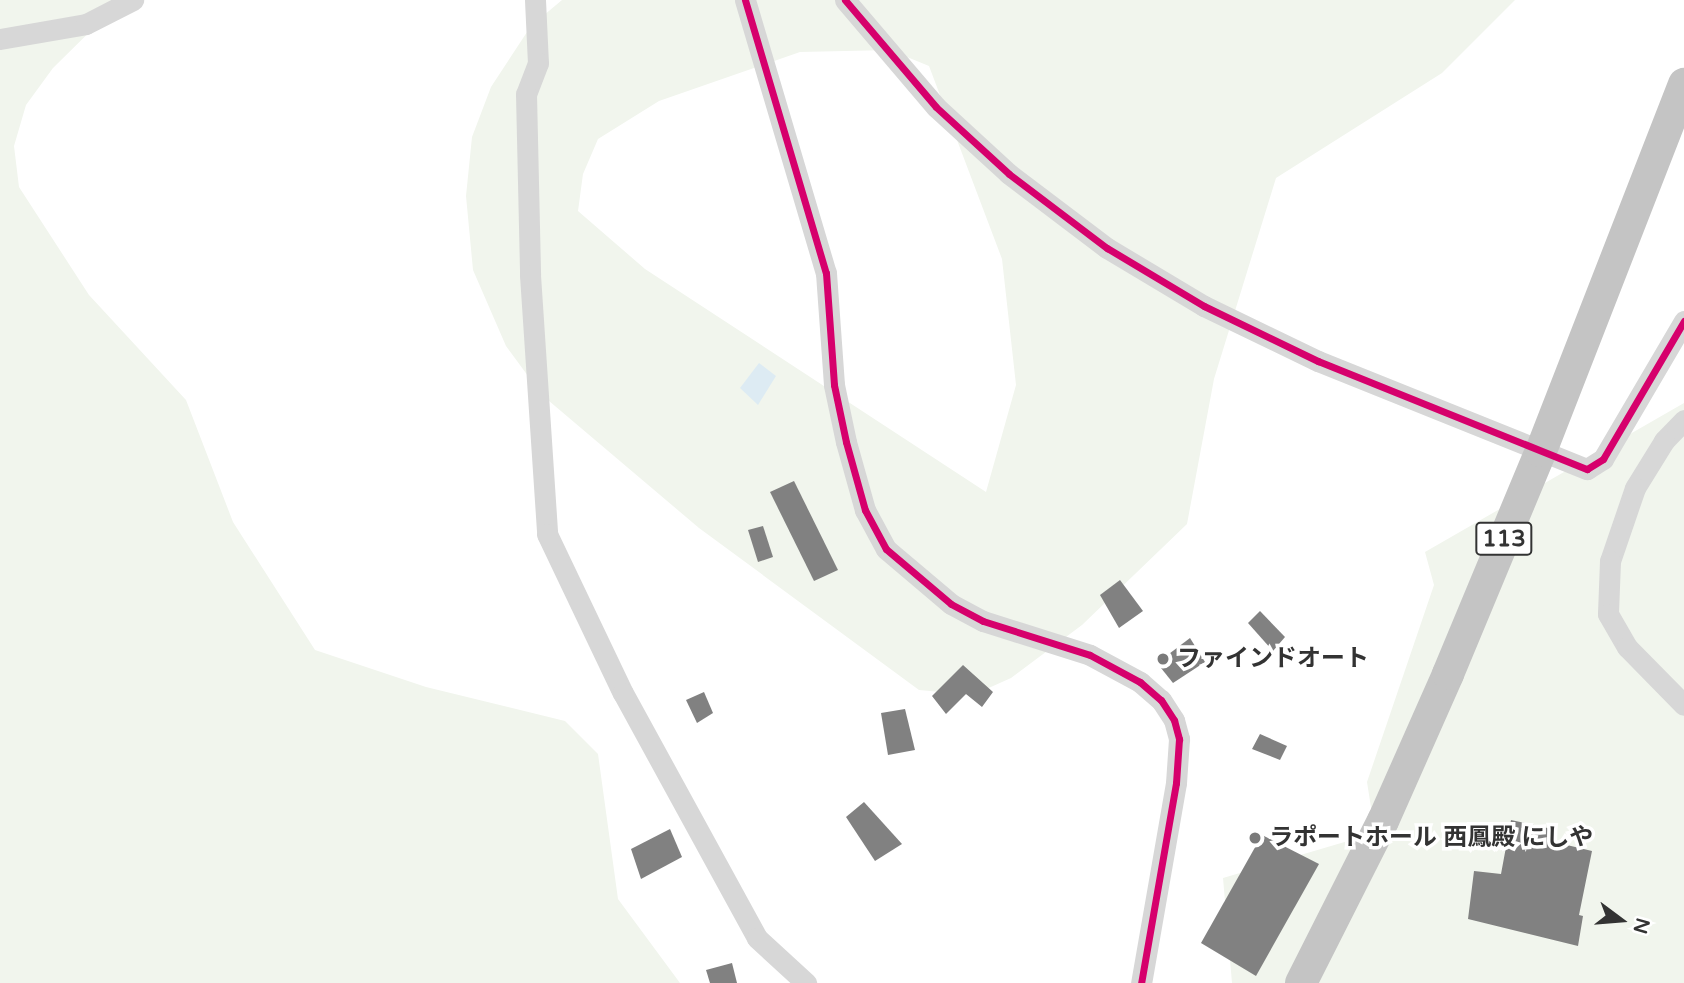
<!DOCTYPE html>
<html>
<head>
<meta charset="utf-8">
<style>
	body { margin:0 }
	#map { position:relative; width:1684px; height:983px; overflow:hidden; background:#fff; font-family:"Varela Round","Noto Sans JP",sans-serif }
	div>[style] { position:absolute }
	.green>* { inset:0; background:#f1f5ed }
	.water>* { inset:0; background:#ddebf3 }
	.building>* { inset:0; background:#818181 }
	.minor>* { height:21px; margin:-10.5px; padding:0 10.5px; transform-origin:10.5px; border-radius:10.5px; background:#d7d7d7 }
	.highway>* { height:32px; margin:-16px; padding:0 16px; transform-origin:16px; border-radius:16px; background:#c4c4c4 }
	.cycleway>* { height:7px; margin:-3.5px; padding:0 3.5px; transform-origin:3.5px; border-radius:3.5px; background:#d6006c }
	.dots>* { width:19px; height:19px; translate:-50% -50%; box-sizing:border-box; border:4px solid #fff; border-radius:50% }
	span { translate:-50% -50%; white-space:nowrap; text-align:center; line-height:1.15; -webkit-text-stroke:7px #fff; paint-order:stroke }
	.shield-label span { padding:2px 5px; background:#fff; border:2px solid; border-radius:5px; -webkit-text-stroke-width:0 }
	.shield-label { font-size:23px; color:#333; font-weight:700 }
	.poi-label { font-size:24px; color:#333; font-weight:700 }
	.left { translate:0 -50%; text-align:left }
	.north { position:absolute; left:1586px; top:885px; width:70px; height:70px; -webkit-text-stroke:5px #fff; paint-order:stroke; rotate:106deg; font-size:19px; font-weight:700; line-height:28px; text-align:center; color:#333 }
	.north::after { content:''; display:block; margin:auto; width:24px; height:32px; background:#333; clip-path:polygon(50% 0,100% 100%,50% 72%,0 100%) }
</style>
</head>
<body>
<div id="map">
	<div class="green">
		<div style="clip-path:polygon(0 0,122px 0,53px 68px,26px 105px,14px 146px,19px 187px,89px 295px,186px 400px,233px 522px,315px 650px,426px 687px,565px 721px,598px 754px,618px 899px,680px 983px,0 983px)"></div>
		<div style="clip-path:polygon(evenodd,562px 0,1515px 0,1442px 73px,1276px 178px,1214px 379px,1187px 524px,1082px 625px,1011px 678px,973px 695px,919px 690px,699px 528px,542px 395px,506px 346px,473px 270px,466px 196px,472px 137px,491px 87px,531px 26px,562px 0,890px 50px,929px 66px,1002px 259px,1016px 385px,986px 492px,645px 269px,578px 211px,583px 174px,598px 139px,659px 101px,800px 52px,890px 50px)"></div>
		<div style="clip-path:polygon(1684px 403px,1684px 983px,1232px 983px,1223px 878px,1375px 833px,1367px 782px,1434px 585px,1425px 552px)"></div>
	</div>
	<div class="water">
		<div style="clip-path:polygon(759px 363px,776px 376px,758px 405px,740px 388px)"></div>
	</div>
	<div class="building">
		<div style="clip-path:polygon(794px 481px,838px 570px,814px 581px,770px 492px)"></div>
		<div style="clip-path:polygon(763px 526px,773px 557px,758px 562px,748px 530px)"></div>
		<div style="clip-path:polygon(1120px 580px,1143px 611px,1119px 628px,1100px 595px)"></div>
		<div style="clip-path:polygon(1260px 611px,1285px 637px,1273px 651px,1248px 623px)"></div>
		<div style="clip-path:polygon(1190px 638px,1205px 662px,1173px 683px,1157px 663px)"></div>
		<div style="clip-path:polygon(963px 665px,993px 692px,982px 707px,966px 694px,946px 714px,932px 696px)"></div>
		<div style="clip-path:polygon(704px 692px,713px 713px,697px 723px,686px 700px)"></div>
		<div style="clip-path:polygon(905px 709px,915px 750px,888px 755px,881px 713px)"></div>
		<div style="clip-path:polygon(1260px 734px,1287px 746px,1280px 760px,1252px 749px)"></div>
		<div style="clip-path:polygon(864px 802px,902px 844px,875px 861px,846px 817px)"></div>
		<div style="clip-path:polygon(1511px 820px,1552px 829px,1550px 841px,1592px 851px,1579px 915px,1583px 916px,1578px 946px,1468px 919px,1474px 871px,1501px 874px)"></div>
		<div style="clip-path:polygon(670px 829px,682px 857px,641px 879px,631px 849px)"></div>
		<div style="clip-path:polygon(1262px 835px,1319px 864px,1256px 976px,1201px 943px)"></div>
		<div style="clip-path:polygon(732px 963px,737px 983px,710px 983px,706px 970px)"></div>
	</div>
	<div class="minor">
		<div style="left:535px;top:0;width:63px;rotate:87.3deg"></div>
		<div style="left:538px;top:63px;width:33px;rotate:111deg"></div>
		<div style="left:526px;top:94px;width:181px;rotate:88.7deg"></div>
		<div style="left:530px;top:275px;width:260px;rotate:86.2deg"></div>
		<div style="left:547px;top:534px;width:176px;rotate:64.5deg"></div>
		<div style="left:623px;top:693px;width:279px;rotate:61.3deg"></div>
		<div style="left:757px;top:938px;width:67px;rotate:42.6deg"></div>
		<div style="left:745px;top:0;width:285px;rotate:73.5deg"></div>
		<div style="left:826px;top:273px;width:112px;rotate:85.9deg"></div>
		<div style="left:834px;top:385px;width:58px;rotate:78.1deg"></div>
		<div style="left:846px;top:442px;width:71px;rotate:74.4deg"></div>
		<div style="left:865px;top:510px;width:44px;rotate:61.7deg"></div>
		<div style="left:886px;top:549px;width:85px;rotate:40.2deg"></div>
		<div style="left:951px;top:604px;width:36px;rotate:28deg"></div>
		<div style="left:983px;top:621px;width:112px;rotate:17.6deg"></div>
		<div style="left:1090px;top:655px;width:57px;rotate:28.4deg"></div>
		<div style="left:1140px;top:682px;width:28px;rotate:41deg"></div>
		<div style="left:1161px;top:700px;width:24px;rotate:57deg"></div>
		<div style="left:1174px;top:720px;width:20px;rotate:75deg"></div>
		<div style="left:1179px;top:739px;width:44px;rotate:93.9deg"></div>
		<div style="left:1176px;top:783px;width:203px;rotate:99.9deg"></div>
		<div style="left:845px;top:0;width:140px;rotate:49.6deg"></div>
		<div style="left:936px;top:107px;width:99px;rotate:42.5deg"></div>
		<div style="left:1009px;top:174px;width:123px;rotate:37.1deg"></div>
		<div style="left:1107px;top:248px;width:113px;rotate:30.9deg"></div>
		<div style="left:1204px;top:306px;width:127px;rotate:25.8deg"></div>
		<div style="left:1318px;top:361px;width:290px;rotate:21.9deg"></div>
		<div style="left:1587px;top:469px;width:19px;rotate:-32deg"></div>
		<div style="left:1603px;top:459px;width:160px;rotate:-59.6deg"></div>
		<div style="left:0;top:39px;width:87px;rotate:-9.9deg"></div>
		<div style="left:86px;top:24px;width:53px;rotate:-27.1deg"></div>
		<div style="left:1684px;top:420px;width:29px;rotate:134deg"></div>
		<div style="left:1664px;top:441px;width:55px;rotate:121.7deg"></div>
		<div style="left:1635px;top:488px;width:77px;rotate:108.9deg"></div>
		<div style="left:1610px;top:561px;width:53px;rotate:92.2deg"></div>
		<div style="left:1608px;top:614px;width:38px;rotate:60deg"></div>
		<div style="left:1627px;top:647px;width:81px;rotate:45.5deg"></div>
	</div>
	<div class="highway">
		<div style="left:1301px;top:983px;width:182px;rotate:-63.2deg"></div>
		<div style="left:1383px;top:821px;width:161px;rotate:-66.1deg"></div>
		<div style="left:1448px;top:674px;width:242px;rotate:-67.4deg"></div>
		<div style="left:1541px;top:451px;width:394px;rotate:-68.7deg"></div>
	</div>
	<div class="cycleway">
		<div style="left:745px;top:0;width:285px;rotate:73.5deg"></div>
		<div style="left:826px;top:273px;width:112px;rotate:85.9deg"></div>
		<div style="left:834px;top:385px;width:58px;rotate:78.1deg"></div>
		<div style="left:846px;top:442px;width:71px;rotate:74.4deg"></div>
		<div style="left:865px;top:510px;width:44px;rotate:61.7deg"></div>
		<div style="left:886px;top:549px;width:85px;rotate:40.2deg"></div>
		<div style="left:951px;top:604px;width:36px;rotate:28deg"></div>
		<div style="left:983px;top:621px;width:112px;rotate:17.6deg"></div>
		<div style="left:1090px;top:655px;width:57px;rotate:28.4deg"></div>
		<div style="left:1140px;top:682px;width:28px;rotate:41deg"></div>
		<div style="left:1161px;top:700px;width:24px;rotate:57deg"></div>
		<div style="left:1174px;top:720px;width:20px;rotate:75deg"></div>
		<div style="left:1179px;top:739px;width:44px;rotate:93.9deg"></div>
		<div style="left:1176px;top:783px;width:203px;rotate:99.9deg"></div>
		<div style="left:845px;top:0;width:140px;rotate:49.6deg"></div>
		<div style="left:936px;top:107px;width:99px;rotate:42.5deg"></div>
		<div style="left:1009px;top:174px;width:123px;rotate:37.1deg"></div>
		<div style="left:1107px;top:248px;width:113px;rotate:30.9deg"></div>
		<div style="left:1204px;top:306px;width:127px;rotate:25.8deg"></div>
		<div style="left:1318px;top:361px;width:290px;rotate:21.9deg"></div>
		<div style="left:1587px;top:469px;width:19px;rotate:-32deg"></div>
		<div style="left:1603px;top:459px;width:160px;rotate:-59.6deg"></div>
	</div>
	<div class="dots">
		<div style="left:1163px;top:659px;background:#7a7a7a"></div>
		<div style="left:1255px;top:838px;background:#7a7a7a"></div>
	</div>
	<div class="shield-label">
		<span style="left:1504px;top:539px">113</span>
	</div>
	<div class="poi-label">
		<span class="left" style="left:1177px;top:659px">ファインドオート</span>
		<span class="left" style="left:1269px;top:838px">ラポートホール 西鳳殿 にしや</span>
	</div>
	<div class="north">N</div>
</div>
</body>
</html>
